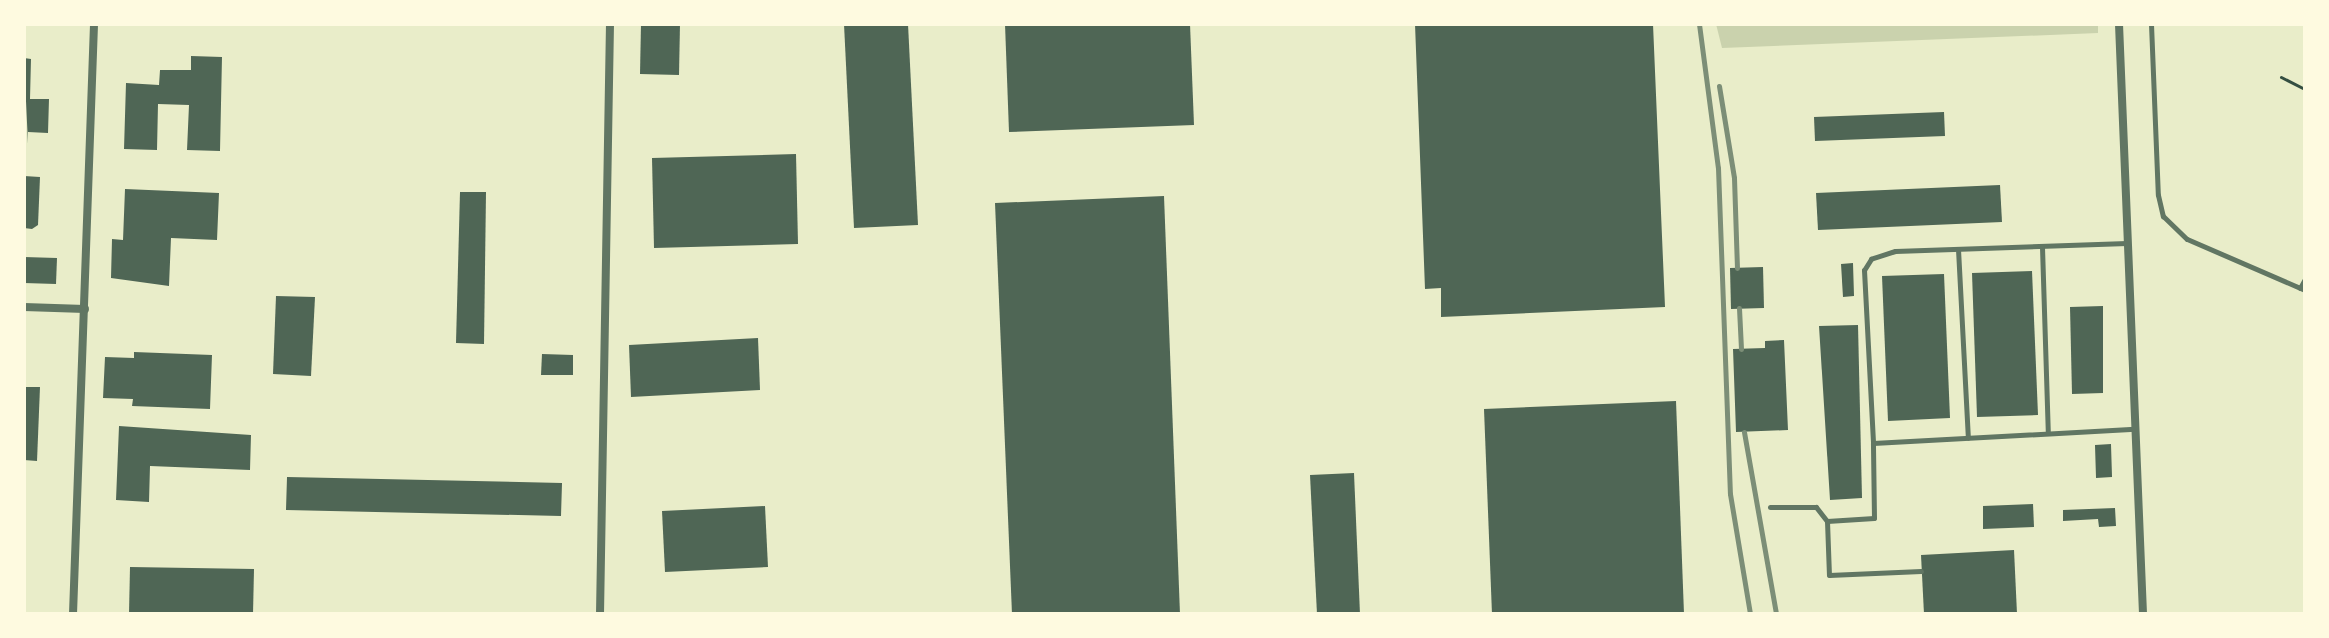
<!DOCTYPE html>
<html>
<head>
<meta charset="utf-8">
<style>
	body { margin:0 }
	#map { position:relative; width:2329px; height:638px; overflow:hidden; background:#e9edc9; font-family:Lato,sans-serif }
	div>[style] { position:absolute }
	.green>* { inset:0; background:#cad2ad }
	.building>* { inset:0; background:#4f6655 }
	.path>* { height:3px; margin:-1.5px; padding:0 1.5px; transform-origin:1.5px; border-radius:1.5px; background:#344e41 }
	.service>* { height:5px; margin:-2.5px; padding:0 2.5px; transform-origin:2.5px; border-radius:2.5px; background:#617663 }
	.minor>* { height:8px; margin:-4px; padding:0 4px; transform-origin:4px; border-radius:4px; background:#617663 }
	.rail>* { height:5px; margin:-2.5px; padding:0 2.5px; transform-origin:2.5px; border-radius:2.5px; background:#7c8e77 }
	span { translate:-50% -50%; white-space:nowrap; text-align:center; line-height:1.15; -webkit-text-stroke:8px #fefae0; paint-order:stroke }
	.frame { position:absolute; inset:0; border:26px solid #fefae0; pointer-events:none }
</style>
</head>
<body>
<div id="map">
	<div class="green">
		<div style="clip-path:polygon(1716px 24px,2098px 24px,2098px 33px,1722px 48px)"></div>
	</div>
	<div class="building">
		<div style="clip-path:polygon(641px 24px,680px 24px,679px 75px,640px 74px)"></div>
		<div style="clip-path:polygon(844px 24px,908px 24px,918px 225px,854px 228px)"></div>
		<div style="clip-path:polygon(1005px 24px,1190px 24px,1194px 125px,1009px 132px)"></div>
		<div style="clip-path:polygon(1415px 24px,1653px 24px,1665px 307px,1441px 317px,1441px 288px,1425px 289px)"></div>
		<div style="clip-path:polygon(191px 56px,222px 57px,220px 151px,187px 150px,189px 105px,158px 104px,157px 150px,124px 149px,126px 83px,159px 85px,160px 70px,191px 70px)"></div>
		<div style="clip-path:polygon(24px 58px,31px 59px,30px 99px,49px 99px,48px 133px,28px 132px,28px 144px)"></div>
		<div style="clip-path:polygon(1944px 112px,1945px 136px,1815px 141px,1814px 117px)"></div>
		<div style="clip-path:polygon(796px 154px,798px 244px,654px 248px,652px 158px)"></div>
		<div style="clip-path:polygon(24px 176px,40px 177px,38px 225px,32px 229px,24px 228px)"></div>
		<div style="clip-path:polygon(2000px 185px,2002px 222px,1818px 230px,1816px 193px)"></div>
		<div style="clip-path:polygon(125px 189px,219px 193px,217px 240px,171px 238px,169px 286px,111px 278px,112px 239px,123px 240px)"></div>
		<div style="clip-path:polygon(460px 192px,486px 192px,484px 344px,456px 343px)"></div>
		<div style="clip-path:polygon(1164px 196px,1180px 614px,1012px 614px,995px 203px)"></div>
		<div style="clip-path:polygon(24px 257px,57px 258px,56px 284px,24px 283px)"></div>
		<div style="clip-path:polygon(1853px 263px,1854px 296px,1843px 297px,1841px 264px)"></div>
		<div style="clip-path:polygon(1763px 267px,1764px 308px,1731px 309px,1730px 268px)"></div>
		<div style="clip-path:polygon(2032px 271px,2038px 415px,1977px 417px,1972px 273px)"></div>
		<div style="clip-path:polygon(1944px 274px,1950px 418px,1888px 421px,1882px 276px)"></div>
		<div style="clip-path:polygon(276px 296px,315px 297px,311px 376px,273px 374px)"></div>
		<div style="clip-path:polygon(2103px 306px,2103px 393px,2072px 394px,2070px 307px)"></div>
		<div style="clip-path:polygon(1858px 325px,1862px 498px,1830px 500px,1819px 326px)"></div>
		<div style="clip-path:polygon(758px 338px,760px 390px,631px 397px,629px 345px)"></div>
		<div style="clip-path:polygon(1784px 340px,1788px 430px,1736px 432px,1733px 349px,1765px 348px,1765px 341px)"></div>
		<div style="clip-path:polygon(134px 352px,212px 355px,210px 409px,132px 406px,133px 399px,103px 398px,105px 357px,134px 358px)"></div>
		<div style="clip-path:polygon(542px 354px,573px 355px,573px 375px,541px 375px)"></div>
		<div style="clip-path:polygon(24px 387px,40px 387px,37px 461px,24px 460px)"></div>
		<div style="clip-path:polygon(1676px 401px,1684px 614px,1492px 614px,1484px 409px)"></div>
		<div style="clip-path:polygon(119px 426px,251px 435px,250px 470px,150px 466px,149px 502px,116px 500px)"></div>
		<div style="clip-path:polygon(2111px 444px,2112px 477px,2096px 478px,2095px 445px)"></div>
		<div style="clip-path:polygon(1354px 473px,1360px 614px,1317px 614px,1310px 475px)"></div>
		<div style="clip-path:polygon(287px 477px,562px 483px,561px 516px,286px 510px)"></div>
		<div style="clip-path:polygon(2033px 504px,2034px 527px,1983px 529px,1983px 506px)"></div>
		<div style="clip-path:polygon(765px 506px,768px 567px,665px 572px,662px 511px)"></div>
		<div style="clip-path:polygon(2115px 508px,2116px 526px,2099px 527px,2098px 519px,2063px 521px,2063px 510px)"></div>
		<div style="clip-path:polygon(2014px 550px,2017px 614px,1924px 614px,1921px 555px)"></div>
		<div style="clip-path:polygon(130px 567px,254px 569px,253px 614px,129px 614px)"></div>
	</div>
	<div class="path">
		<div style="left:2281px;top:77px;width:27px;rotate:27deg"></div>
	</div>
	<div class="service">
		<div style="left:2151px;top:24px;width:171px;rotate:87.7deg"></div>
		<div style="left:2158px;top:195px;width:22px;rotate:77deg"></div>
		<div style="left:2163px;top:216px;width:33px;rotate:44deg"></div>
		<div style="left:2187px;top:239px;width:129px;rotate:23.4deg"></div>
		<div style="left:2127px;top:243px;width:232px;rotate:178deg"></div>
		<div style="left:1895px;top:251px;width:25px;rotate:162deg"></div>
		<div style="left:1871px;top:259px;width:13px;rotate:122deg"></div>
		<div style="left:1864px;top:270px;width:173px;rotate:87deg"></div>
		<div style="left:1873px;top:443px;width:262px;rotate:-3.1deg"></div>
		<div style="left:2042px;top:247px;width:186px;rotate:88.2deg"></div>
		<div style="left:1958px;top:249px;width:189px;rotate:87deg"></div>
		<div style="left:2300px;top:288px;width:10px;rotate:-61deg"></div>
		<div style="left:1770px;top:507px;width:46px"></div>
		<div style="left:1816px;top:507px;width:18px;rotate:52deg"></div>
		<div style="left:1827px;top:521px;width:47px;rotate:-3.7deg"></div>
		<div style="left:1874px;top:518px;width:75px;rotate:-90.8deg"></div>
		<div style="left:1827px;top:521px;width:54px;rotate:87.9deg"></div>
		<div style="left:1829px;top:575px;width:92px;rotate:-2.5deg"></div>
	</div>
	<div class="minor">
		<div style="left:2119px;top:24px;width:590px;rotate:87.67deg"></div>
		<div style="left:24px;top:307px;width:61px;rotate:1.9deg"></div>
		<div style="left:73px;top:614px;width:590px;rotate:-87.96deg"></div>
		<div style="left:600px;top:614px;width:590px;rotate:-89.03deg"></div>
	</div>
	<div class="rail">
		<div style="left:1699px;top:24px;width:145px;rotate:82.5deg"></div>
		<div style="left:1718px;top:168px;width:326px;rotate:87.9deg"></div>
		<div style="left:1730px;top:494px;width:122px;rotate:80.5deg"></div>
		<div style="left:1719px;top:86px;width:93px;rotate:80.7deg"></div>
		<div style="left:1734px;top:178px;width:90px;rotate:88.1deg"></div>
		<div style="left:1739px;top:308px;width:41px;rotate:87.2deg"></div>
		<div style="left:1744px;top:432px;width:185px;rotate:80deg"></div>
	</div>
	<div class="frame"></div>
</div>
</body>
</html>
